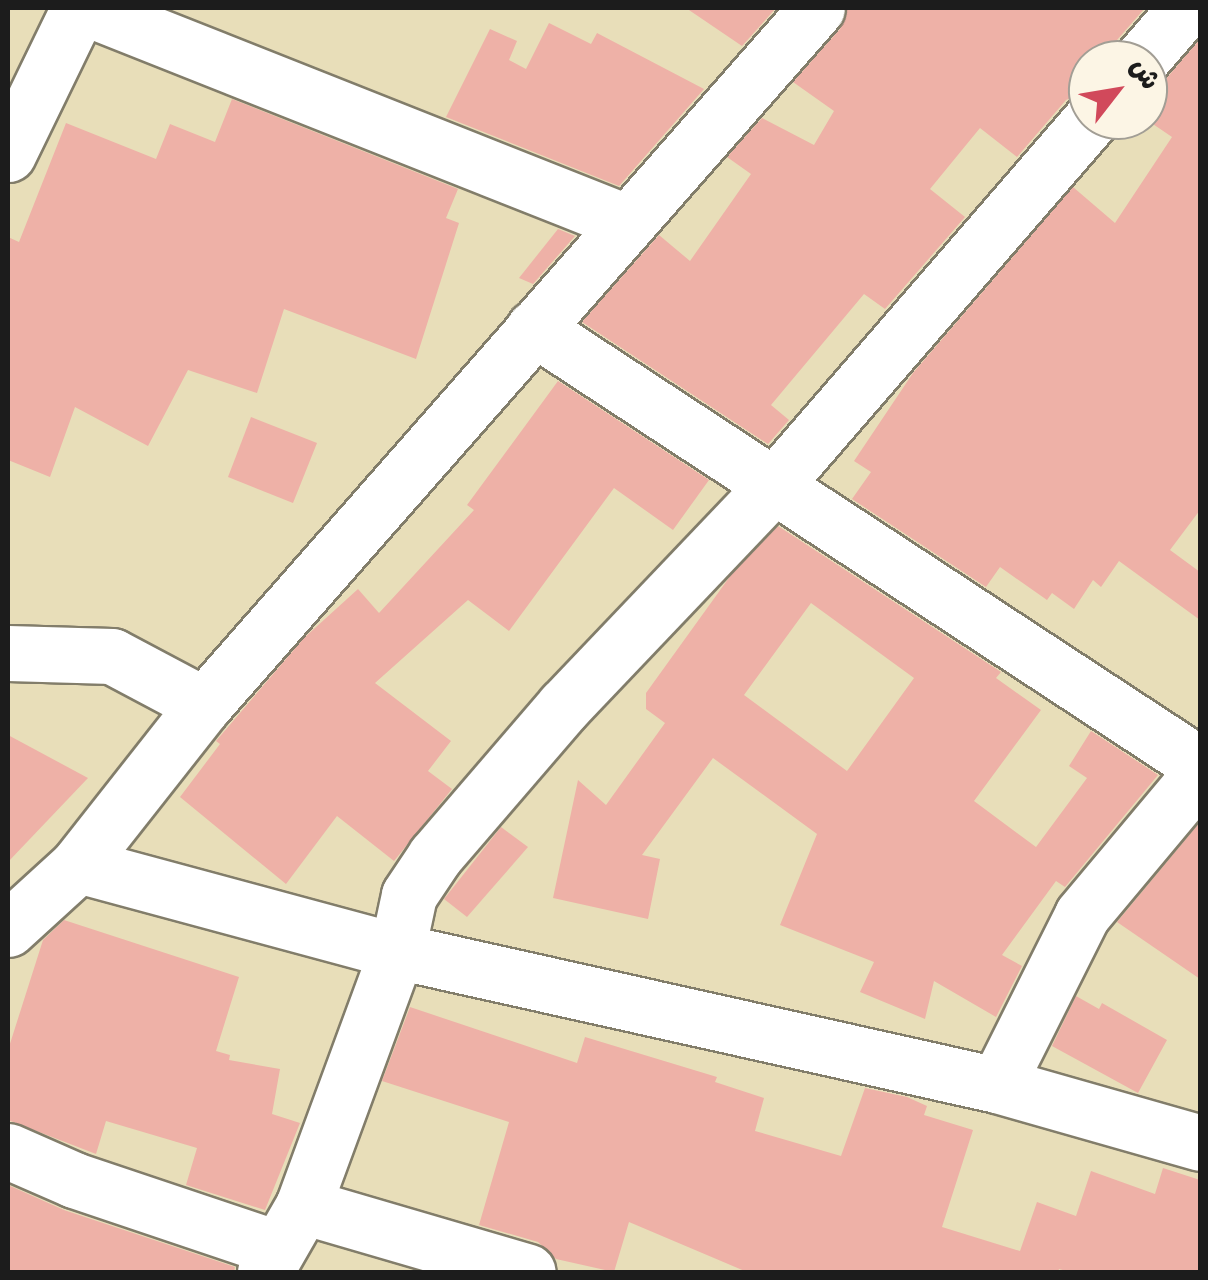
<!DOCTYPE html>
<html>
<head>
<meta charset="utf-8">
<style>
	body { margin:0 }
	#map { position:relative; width:1208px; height:1280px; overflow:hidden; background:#e8deb9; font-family:"Gochi Hand","Playpen Sans Arabic",sans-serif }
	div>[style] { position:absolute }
	.building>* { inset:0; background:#eeb1a7 }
	.roads { filter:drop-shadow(2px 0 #827d6a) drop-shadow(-2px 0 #827d6a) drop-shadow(0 2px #827d6a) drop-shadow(0 -2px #827d6a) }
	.minor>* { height:55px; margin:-27.5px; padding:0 27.5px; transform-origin:27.5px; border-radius:27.5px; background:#fff }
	span { translate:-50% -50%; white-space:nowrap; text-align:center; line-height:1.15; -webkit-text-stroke:10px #fcf5e5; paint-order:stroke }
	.frame { position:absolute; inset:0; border:10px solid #1c1c1c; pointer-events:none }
	.north { position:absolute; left:1068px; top:40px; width:100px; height:100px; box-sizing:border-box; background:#fcf5e5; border:2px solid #a29e95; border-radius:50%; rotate:59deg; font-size:28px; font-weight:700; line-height:40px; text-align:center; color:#1c1c1c }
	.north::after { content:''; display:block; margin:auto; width:35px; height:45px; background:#d1495b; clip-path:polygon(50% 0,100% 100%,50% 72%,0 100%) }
</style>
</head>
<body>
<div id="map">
	<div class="building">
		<div style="clip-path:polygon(686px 8px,776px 8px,742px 46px)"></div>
		<div style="clip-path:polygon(847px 8px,1145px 8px,1117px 40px,1111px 60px,1088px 60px,1088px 90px,1066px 100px,1017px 157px,980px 128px,930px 189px,965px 217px,885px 309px,864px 294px,771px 405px,789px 420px,768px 444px,582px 322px,659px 235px,690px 261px,751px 174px,727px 157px,762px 118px,814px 145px,834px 111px,793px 82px,840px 29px)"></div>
		<div style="clip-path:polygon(549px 23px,591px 44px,597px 33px,704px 89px,619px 186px,446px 117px,490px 29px,517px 41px,509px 60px,526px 69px)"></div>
		<div style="clip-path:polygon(1200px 39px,1200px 510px,1170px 550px,1200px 572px,1200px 620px,1119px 561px,1101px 587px,1093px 580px,1074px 609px,1052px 593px,1047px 600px,1000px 567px,986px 587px,852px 499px,871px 472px,854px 461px,913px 373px,1073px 187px,1115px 223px,1172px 137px,1147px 120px,1148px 90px,1165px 80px)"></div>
		<div style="clip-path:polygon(232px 99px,458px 189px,446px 218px,459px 223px,416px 359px,284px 309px,257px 393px,188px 370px,148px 446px,75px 407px,50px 477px,8px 460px,8px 237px,19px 242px,66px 123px,156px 159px,170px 124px,215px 142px)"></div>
		<div style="clip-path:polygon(558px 229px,575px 236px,533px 284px,519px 278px)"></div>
		<div style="clip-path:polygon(558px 381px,709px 480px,673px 530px,614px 488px,509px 631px,468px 600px,375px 683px,451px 741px,428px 771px,452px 789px,394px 861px,337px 816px,286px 884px,180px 797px,220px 744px,216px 741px,304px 638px,358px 589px,379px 613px,474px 510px,467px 505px)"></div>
		<div style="clip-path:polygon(251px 417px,317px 443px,293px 503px,228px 477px)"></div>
		<div style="clip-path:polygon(evenodd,778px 526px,1001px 672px,996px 678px,1041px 710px,974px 801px,1036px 847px,1087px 778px,1069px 766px,1091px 731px,1158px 775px,1065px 887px,1056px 881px,1002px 955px,1022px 966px,996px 1017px,934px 981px,925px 1019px,860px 992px,874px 962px,780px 925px,817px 834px,713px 758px,642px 855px,660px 859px,648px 919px,553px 898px,578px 780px,606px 805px,665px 723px,646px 709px,646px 693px,731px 575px,778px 526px,811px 603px,914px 678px,847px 771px,744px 695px,811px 603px)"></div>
		<div style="clip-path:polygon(8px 735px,88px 778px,8px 862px)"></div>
		<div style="clip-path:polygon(1200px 822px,1200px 979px,1117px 922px)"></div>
		<div style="clip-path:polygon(501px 827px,528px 847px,467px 917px,444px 899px)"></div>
		<div style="clip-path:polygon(64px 920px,239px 977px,216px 1051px,230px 1055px,229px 1060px,280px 1069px,272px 1114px,300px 1123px,265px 1210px,186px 1185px,197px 1148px,106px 1121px,96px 1154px,8px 1120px,8px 1050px,43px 940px)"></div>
		<div style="clip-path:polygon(1076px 996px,1099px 1009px,1102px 1003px,1167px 1040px,1138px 1093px,1052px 1046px)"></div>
		<div style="clip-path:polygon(410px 1007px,577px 1063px,585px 1037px,717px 1077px,715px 1082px,764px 1098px,755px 1131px,841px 1156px,865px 1088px,907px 1097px,927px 1106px,924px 1115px,973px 1130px,942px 1227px,1020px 1251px,1037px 1202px,1076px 1216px,1091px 1171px,1155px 1194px,1163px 1168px,1200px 1180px,1200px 1272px,1070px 1272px,1059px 1269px,1058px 1272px,747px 1272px,629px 1222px,614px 1272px,556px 1259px,538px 1242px,479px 1225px,509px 1122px,382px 1081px)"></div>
		<div style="clip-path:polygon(8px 1185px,64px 1210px,235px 1267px,234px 1272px,8px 1272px)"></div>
	</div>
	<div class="roads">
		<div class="minor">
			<div style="left:86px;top:8px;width:581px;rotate:21.62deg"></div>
			<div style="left:1141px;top:60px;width:69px;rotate:-49.1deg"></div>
			<div style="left:8px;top:154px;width:162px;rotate:-64.1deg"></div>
			<div style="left:534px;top:328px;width:797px;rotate:33.27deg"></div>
			<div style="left:8px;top:653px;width:104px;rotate:1.7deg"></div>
			<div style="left:112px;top:656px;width:104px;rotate:28deg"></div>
			<div style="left:78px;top:865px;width:330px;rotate:15.1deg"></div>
			<div style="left:397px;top:951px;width:615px;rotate:12.59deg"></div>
			<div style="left:997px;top:1085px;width:211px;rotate:15.9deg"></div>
			<div style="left:8px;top:929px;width:95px;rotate:-42.4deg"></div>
			<div style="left:78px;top:865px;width:204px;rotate:-51.8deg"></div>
			<div style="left:204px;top:705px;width:928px;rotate:-48.67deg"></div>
			<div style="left:997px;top:1085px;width:190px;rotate:-63.4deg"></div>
			<div style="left:1082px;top:915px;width:184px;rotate:-50.1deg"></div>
			<div style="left:8px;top:1151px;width:72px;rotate:23.7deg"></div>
			<div style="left:74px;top:1180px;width:213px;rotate:18.6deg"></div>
			<div style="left:303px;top:1206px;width:234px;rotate:16.3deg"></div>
			<div style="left:265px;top:1272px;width:76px;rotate:-60.1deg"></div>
			<div style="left:303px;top:1206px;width:272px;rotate:-69.8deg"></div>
			<div style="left:397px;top:951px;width:57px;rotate:-77.9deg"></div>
			<div style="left:409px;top:895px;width:47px;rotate:-56.3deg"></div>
			<div style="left:435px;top:856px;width:198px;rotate:-49.3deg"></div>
			<div style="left:564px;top:706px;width:308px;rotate:-46.4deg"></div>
			<div style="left:776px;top:483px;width:480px;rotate:-49.1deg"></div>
		</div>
	</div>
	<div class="frame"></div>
	<div class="north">ش</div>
</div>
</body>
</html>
